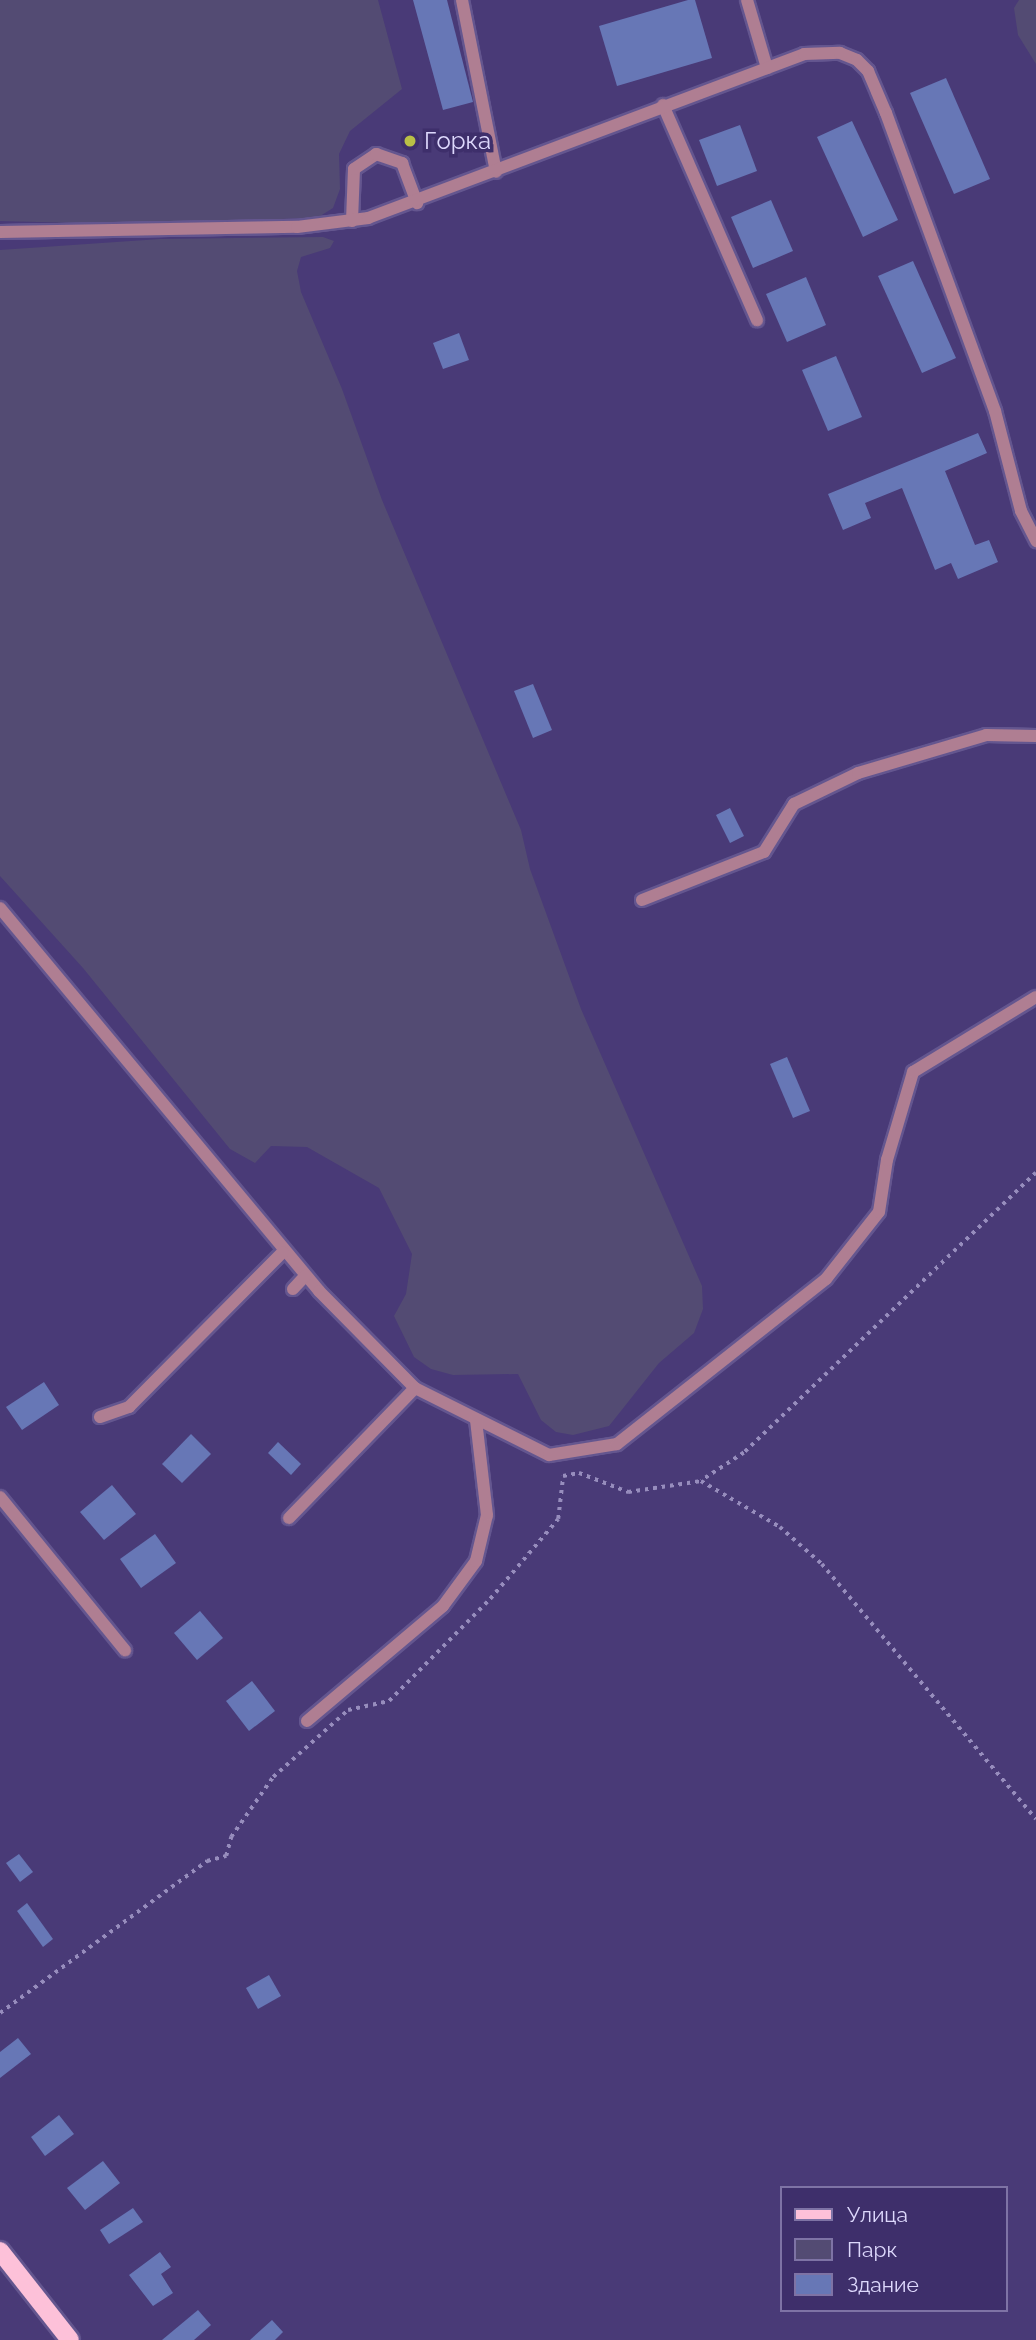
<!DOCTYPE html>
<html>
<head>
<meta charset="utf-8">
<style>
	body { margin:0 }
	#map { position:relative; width:1036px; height:2340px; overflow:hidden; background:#493a77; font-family:Raleway,sans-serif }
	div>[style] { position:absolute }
	.green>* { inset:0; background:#534b73 }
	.building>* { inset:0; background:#6777b6 }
	.path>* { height:3.5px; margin-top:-1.75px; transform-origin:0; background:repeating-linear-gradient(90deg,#978dbd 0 3.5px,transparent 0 8.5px) }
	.roads { filter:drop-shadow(2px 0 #64568f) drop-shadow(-2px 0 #64568f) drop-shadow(0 2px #64568f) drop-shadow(0 -2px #64568f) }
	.minor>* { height:12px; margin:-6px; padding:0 6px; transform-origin:6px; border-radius:6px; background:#af7e92 }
	.major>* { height:18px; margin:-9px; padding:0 9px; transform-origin:9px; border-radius:9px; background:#fdc1d9 }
	.dots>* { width:19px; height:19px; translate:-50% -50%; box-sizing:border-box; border:4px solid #3e2f6b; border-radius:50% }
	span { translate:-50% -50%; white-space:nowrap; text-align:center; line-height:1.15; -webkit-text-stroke:7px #3e2f6b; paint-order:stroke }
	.poi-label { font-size:24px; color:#ddd8fc }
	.left { translate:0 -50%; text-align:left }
	.legend { position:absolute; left:780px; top:2186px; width:228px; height:126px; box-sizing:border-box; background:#3e2f6b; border:2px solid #7e73a5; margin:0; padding:9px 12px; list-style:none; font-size:21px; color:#ddd8fc }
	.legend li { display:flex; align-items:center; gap:14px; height:35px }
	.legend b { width:35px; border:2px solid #7e73a5 }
</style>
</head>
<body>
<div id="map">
	<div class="green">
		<div style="clip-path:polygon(0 0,378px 0,402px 89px,350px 131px,339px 154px,340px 189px,333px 208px,317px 218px,113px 224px,0 221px)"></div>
		<div style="clip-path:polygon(1019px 0,1036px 0,1036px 64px,1018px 35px,1014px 8px)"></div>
		<div style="clip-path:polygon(323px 237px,334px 241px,330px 248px,301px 257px,297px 271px,301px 292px,342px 389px,382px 500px,521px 830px,530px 869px,581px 1009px,702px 1286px,703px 1309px,694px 1333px,659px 1363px,609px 1426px,573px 1435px,556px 1432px,541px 1420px,518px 1374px,453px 1375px,431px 1369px,414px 1357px,394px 1316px,406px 1294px,412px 1254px,379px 1188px,307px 1147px,271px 1146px,255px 1163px,230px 1149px,83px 968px,0 876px,0 250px,160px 239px)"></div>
	</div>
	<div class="building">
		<div style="clip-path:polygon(413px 0,447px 0,473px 102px,443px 110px)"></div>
		<div style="clip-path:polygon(688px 0,695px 0,712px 58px,617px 86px,599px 26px)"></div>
		<div style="clip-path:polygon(946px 78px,990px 179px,954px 194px,910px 93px)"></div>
		<div style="clip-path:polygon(852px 121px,898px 220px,863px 237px,817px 137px)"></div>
		<div style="clip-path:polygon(740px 125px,757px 171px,717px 186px,699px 140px)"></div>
		<div style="clip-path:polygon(771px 200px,793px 251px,753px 268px,731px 217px)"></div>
		<div style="clip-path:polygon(913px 261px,956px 358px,922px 373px,878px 276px)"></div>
		<div style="clip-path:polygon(806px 277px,826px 325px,787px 342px,766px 294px)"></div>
		<div style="clip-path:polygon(459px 333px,469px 360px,443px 369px,433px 343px)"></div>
		<div style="clip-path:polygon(836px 356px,862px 417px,828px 431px,802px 370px)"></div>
		<div style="clip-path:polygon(978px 433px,987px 453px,945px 471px,975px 545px,989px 540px,998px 562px,958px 579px,951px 563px,935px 570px,902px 488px,865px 503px,871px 518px,843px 530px,828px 494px)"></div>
		<div style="clip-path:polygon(533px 684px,552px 730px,533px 738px,514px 691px)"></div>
		<div style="clip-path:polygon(730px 808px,744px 836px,730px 843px,716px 815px)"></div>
		<div style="clip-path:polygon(787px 1057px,810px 1111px,793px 1118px,770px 1064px)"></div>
		<div style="clip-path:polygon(44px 1382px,59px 1405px,22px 1430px,6px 1407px)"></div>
		<div style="clip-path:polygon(191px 1434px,211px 1454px,182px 1483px,162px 1464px)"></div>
		<div style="clip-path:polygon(278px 1442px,301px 1464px,291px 1475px,268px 1453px)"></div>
		<div style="clip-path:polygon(112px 1485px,136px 1514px,104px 1540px,80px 1512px)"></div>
		<div style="clip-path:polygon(155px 1534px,176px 1563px,141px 1588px,120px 1559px)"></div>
		<div style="clip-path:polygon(200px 1611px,223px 1638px,197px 1660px,174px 1633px)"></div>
		<div style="clip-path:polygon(252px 1681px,275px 1711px,249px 1731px,226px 1701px)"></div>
		<div style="clip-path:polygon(19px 1854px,33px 1872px,20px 1882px,6px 1863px)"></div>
		<div style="clip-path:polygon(27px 1903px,53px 1939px,43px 1947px,17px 1911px)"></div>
		<div style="clip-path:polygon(269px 1975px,281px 1996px,258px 2009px,246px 1988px)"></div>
		<div style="clip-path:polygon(18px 2038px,31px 2054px,0 2078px,0 2052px)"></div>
		<div style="clip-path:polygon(59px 2115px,74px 2134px,45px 2156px,31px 2137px)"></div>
		<div style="clip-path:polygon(103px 2161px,120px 2183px,85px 2210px,67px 2188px)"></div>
		<div style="clip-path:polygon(133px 2208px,143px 2222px,109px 2244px,100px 2230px)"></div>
		<div style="clip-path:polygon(160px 2252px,171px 2267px,161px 2274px,173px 2293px,153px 2306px,129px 2275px)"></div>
		<div style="clip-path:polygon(198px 2310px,211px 2325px,194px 2340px,162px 2340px)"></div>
		<div style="clip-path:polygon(272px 2320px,283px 2332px,275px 2340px,250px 2340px)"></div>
	</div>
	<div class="path">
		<div style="left:1036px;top:1173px;width:405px;rotate:136.2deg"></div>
		<div style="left:744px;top:1453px;width:51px;rotate:146.9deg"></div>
		<div style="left:701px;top:1481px;width:91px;rotate:30.2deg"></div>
		<div style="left:780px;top:1527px;width:56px;rotate:41.4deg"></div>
		<div style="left:822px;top:1564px;width:333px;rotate:50deg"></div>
		<div style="left:0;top:2013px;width:257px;rotate:-36.3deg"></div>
		<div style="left:207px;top:1861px;width:20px;rotate:-15deg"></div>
		<div style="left:226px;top:1856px;width:20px;rotate:-75deg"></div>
		<div style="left:231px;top:1837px;width:73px;rotate:-55deg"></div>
		<div style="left:273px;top:1777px;width:101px;rotate:-41.8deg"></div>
		<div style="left:348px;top:1710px;width:42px;rotate:-12.4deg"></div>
		<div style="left:389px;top:1701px;width:144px;rotate:-45.3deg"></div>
		<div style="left:490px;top:1599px;width:105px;rotate:-49.6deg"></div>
		<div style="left:558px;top:1519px;width:43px;rotate:-83.4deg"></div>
		<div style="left:563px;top:1476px;width:16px;rotate:-11deg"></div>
		<div style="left:579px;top:1473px;width:53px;rotate:21.2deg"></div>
		<div style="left:628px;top:1492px;width:74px;rotate:-8.6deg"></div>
	</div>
	<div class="roads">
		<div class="minor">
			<div style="left:462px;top:0;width:175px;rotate:78.8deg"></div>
			<div style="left:747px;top:0;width:71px;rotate:73.6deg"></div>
			<div style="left:663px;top:105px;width:235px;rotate:66.4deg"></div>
			<div style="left:352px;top:221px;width:52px;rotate:-87.8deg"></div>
			<div style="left:354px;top:169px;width:27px;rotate:-34deg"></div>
			<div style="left:376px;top:154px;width:28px;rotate:19deg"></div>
			<div style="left:402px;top:163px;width:43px;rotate:69.4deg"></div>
			<div style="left:0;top:232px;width:297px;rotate:-1deg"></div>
			<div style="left:297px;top:227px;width:72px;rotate:-7.2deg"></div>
			<div style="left:368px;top:218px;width:466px;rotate:-20.6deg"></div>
			<div style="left:804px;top:54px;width:36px;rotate:-2deg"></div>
			<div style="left:840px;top:53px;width:18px;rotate:22deg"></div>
			<div style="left:857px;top:60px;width:16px;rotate:45deg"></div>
			<div style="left:868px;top:71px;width:46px;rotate:66.8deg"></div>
			<div style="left:886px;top:113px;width:317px;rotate:69.9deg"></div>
			<div style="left:995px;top:411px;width:103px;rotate:75.4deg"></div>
			<div style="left:1021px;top:511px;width:34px;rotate:63deg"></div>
			<div style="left:642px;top:900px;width:131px;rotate:-21.5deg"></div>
			<div style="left:764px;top:852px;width:57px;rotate:-58deg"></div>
			<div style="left:794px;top:804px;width:71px;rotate:-25.8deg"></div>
			<div style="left:858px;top:773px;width:134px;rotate:-16.5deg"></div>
			<div style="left:986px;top:735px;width:50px;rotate:1.1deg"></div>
			<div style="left:0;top:908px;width:498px;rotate:50.2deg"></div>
			<div style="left:319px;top:1291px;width:136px;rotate:45.3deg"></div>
			<div style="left:415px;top:1388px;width:150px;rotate:26.6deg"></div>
			<div style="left:549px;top:1455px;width:69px;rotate:-9.2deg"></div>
			<div style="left:617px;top:1444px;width:266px;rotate:-38.3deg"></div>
			<div style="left:826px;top:1279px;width:85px;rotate:-51.7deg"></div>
			<div style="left:879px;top:1212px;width:53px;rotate:-81.3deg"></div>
			<div style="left:887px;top:1160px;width:92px;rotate:-73.5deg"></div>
			<div style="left:913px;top:1072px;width:144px;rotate:-31.4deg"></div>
			<div style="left:293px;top:1289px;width:18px;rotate:-47deg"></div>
			<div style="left:100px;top:1417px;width:31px;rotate:-19deg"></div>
			<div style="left:129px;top:1407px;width:218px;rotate:-45.2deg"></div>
			<div style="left:0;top:1497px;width:198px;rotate:50.8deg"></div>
			<div style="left:289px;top:1518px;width:181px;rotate:-45.9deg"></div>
			<div style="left:307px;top:1721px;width:178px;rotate:-40.2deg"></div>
			<div style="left:443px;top:1606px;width:56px;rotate:-53.7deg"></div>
			<div style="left:476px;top:1561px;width:47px;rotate:-76.6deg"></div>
			<div style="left:487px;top:1515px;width:96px;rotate:-96.6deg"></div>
		</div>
		<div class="major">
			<div style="left:0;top:2251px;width:113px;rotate:51.8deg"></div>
		</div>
	</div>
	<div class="dots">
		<div style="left:410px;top:141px;background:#b9c046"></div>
	</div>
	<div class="poi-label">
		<span class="left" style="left:424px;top:141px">Горка</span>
	</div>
	<ul class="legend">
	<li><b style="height:9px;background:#fdc1d9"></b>Улица</li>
	<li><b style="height:19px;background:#534b73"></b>Парк</li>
	<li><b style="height:19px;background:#6777b6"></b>Здание</li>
	</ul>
</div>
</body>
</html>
